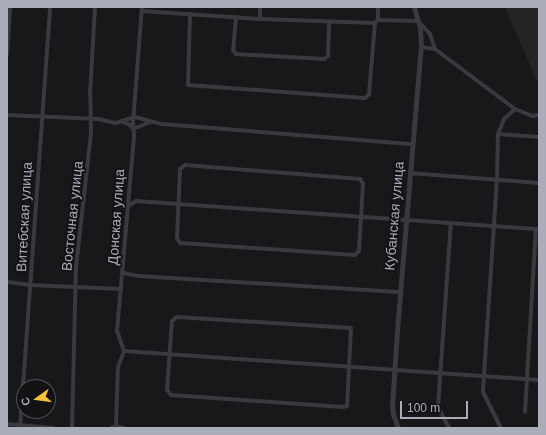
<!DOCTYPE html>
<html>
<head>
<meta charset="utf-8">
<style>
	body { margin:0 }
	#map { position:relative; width:546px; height:435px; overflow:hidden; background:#18181a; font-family:Helvetica,sans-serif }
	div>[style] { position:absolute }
	.built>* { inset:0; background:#242427 }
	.minor>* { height:4px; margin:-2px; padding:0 2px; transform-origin:2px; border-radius:2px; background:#39393f }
	.tertiary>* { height:5px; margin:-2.5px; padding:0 2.5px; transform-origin:2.5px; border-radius:2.5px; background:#39393f }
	span { translate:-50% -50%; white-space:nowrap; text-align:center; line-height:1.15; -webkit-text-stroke:3.5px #131315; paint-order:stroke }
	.street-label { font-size:14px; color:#aaaeba }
	.frame { position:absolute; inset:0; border:8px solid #aaaeba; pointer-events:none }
	.north { position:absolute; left:16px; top:379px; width:40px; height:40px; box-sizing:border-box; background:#131315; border:1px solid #4f5157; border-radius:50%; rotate:256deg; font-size:11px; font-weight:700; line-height:16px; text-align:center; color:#aaaeba }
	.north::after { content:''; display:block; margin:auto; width:14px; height:18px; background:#f5c135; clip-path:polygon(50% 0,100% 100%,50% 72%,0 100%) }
	.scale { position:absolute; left:400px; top:401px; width:68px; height:18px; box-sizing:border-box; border:2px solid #aaaeba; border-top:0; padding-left:5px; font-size:12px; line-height:14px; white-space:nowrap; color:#aaaeba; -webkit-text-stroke:3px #131315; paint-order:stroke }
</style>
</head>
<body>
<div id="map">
	<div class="built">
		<div style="clip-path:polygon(505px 7px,539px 7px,539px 86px,536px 79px)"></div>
	</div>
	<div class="minor">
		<div style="left:142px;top:11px;width:118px;rotate:3.9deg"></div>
		<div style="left:260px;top:19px;width:115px;rotate:2deg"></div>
		<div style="left:375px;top:23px;width:4px;rotate:-45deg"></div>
		<div style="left:378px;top:20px;width:40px;rotate:1.4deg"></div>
		<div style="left:418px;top:21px;width:18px;rotate:47deg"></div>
		<div style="left:430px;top:34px;width:16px;rotate:72deg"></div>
		<div style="left:435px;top:49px;width:100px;rotate:36.9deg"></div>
		<div style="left:515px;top:109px;width:18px;rotate:22deg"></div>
		<div style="left:532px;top:116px;width:7px;rotate:-8deg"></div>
		<div style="left:190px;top:14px;width:71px;rotate:91.6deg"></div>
		<div style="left:188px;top:85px;width:177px;rotate:4.2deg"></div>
		<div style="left:365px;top:98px;width:6px;rotate:-45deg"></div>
		<div style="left:369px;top:94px;width:71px;rotate:-85.2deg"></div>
		<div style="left:236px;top:17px;width:33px;rotate:95deg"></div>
		<div style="left:233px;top:50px;width:5px;rotate:53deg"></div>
		<div style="left:236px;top:54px;width:88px;rotate:3.3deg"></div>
		<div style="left:324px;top:59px;width:5px;rotate:-37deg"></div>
		<div style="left:328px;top:56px;width:34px;rotate:-88deg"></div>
		<div style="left:260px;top:19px;width:12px;rotate:-90deg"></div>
		<div style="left:378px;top:20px;width:13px;rotate:-90deg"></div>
		<div style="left:421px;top:47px;width:14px;rotate:8deg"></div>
		<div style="left:7px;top:54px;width:47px;rotate:-86.3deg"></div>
		<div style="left:7px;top:115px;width:91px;rotate:2.5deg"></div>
		<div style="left:98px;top:119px;width:18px;rotate:13deg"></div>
		<div style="left:116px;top:123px;width:20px;rotate:-18deg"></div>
		<div style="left:135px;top:117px;width:28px;rotate:15deg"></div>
		<div style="left:162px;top:124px;width:252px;rotate:4.6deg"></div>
		<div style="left:123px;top:122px;width:8px;rotate:23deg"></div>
		<div style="left:130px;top:125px;width:5px;rotate:53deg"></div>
		<div style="left:133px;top:129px;width:18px;rotate:-22deg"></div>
		<div style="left:498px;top:134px;width:41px;rotate:4.2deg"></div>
		<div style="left:185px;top:165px;width:176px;rotate:4.6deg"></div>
		<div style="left:360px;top:179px;width:6px;rotate:59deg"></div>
		<div style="left:363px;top:184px;width:67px;rotate:93.4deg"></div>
		<div style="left:359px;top:251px;width:6px;rotate:135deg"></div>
		<div style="left:355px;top:255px;width:175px;rotate:-176.1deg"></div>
		<div style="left:180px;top:243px;width:6px;rotate:-121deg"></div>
		<div style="left:177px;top:238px;width:69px;rotate:-87.5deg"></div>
		<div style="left:180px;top:169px;width:6px;rotate:-39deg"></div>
		<div style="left:410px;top:173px;width:129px;rotate:4.4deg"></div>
		<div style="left:127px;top:207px;width:11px;rotate:-34deg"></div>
		<div style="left:136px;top:201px;width:404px;rotate:4deg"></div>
		<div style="left:123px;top:273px;width:15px;rotate:11deg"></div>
		<div style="left:138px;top:276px;width:261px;rotate:3.5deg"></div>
		<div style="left:7px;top:282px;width:24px;rotate:7deg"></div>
		<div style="left:31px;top:285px;width:90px;rotate:2.5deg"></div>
		<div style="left:177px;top:317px;width:174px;rotate:3.6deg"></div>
		<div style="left:351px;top:328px;width:78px;rotate:92.9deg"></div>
		<div style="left:347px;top:406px;width:4px;rotate:166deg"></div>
		<div style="left:343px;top:407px;width:172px;rotate:-176deg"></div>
		<div style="left:171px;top:395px;width:6px;rotate:-129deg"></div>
		<div style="left:167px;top:390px;width:69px;rotate:-85.9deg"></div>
		<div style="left:172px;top:321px;width:6px;rotate:-39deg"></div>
		<div style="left:124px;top:351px;width:416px;rotate:4deg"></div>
		<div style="left:525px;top:412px;width:183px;rotate:-86.6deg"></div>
		<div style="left:7px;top:424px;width:47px;rotate:4.9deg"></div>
		<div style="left:116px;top:426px;width:59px;rotate:-88.1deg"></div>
		<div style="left:118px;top:367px;width:17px;rotate:-69deg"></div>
		<div style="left:124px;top:351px;width:21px;rotate:-109deg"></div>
		<div style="left:117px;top:331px;width:196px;rotate:-85deg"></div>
		<div style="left:134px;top:136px;width:13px;rotate:-94deg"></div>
		<div style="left:133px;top:123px;width:116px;rotate:-85.6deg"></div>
		<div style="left:20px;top:428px;width:422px;rotate:-85.9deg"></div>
		<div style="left:72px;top:428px;width:161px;rotate:-88.6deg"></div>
		<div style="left:76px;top:267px;width:135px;rotate:-83.6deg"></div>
		<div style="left:91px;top:133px;width:39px;rotate:-91deg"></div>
		<div style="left:90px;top:94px;width:87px;rotate:-86.7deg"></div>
		<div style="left:111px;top:428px;width:5px;rotate:-22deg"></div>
		<div style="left:116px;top:426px;width:8px;rotate:14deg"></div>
		<div style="left:449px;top:428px;width:24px;rotate:-118deg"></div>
		<div style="left:438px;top:407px;width:184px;rotate:-86deg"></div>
		<div style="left:501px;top:428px;width:40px;rotate:-116.6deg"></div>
		<div style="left:483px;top:392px;width:17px;rotate:-87deg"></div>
		<div style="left:484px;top:375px;width:195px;rotate:-86.2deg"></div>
		<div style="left:497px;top:180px;width:46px;rotate:-88.8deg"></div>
		<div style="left:498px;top:134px;width:16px;rotate:-68deg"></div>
		<div style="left:504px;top:119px;width:15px;rotate:-42deg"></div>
	</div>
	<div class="tertiary">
		<div style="left:398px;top:428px;width:15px;rotate:-110deg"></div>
		<div style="left:393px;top:414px;width:8px;rotate:-97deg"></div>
		<div style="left:392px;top:406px;width:76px;rotate:-86.2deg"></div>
		<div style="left:397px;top:330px;width:284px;rotate:-85.2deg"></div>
		<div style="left:421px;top:47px;width:19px;rotate:-93deg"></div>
		<div style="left:420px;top:28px;width:22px;rotate:-106deg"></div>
	</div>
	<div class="street-label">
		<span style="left:72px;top:216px;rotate:-84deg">Восточная улица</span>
		<span style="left:394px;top:216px;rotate:-85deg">Кубанская улица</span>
		<span style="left:24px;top:217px;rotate:-87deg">Витебская улица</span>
		<span style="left:116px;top:217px;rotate:-86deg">Донская улица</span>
	</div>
	<div class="frame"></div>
	<div class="north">С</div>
	<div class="scale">100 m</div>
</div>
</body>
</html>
